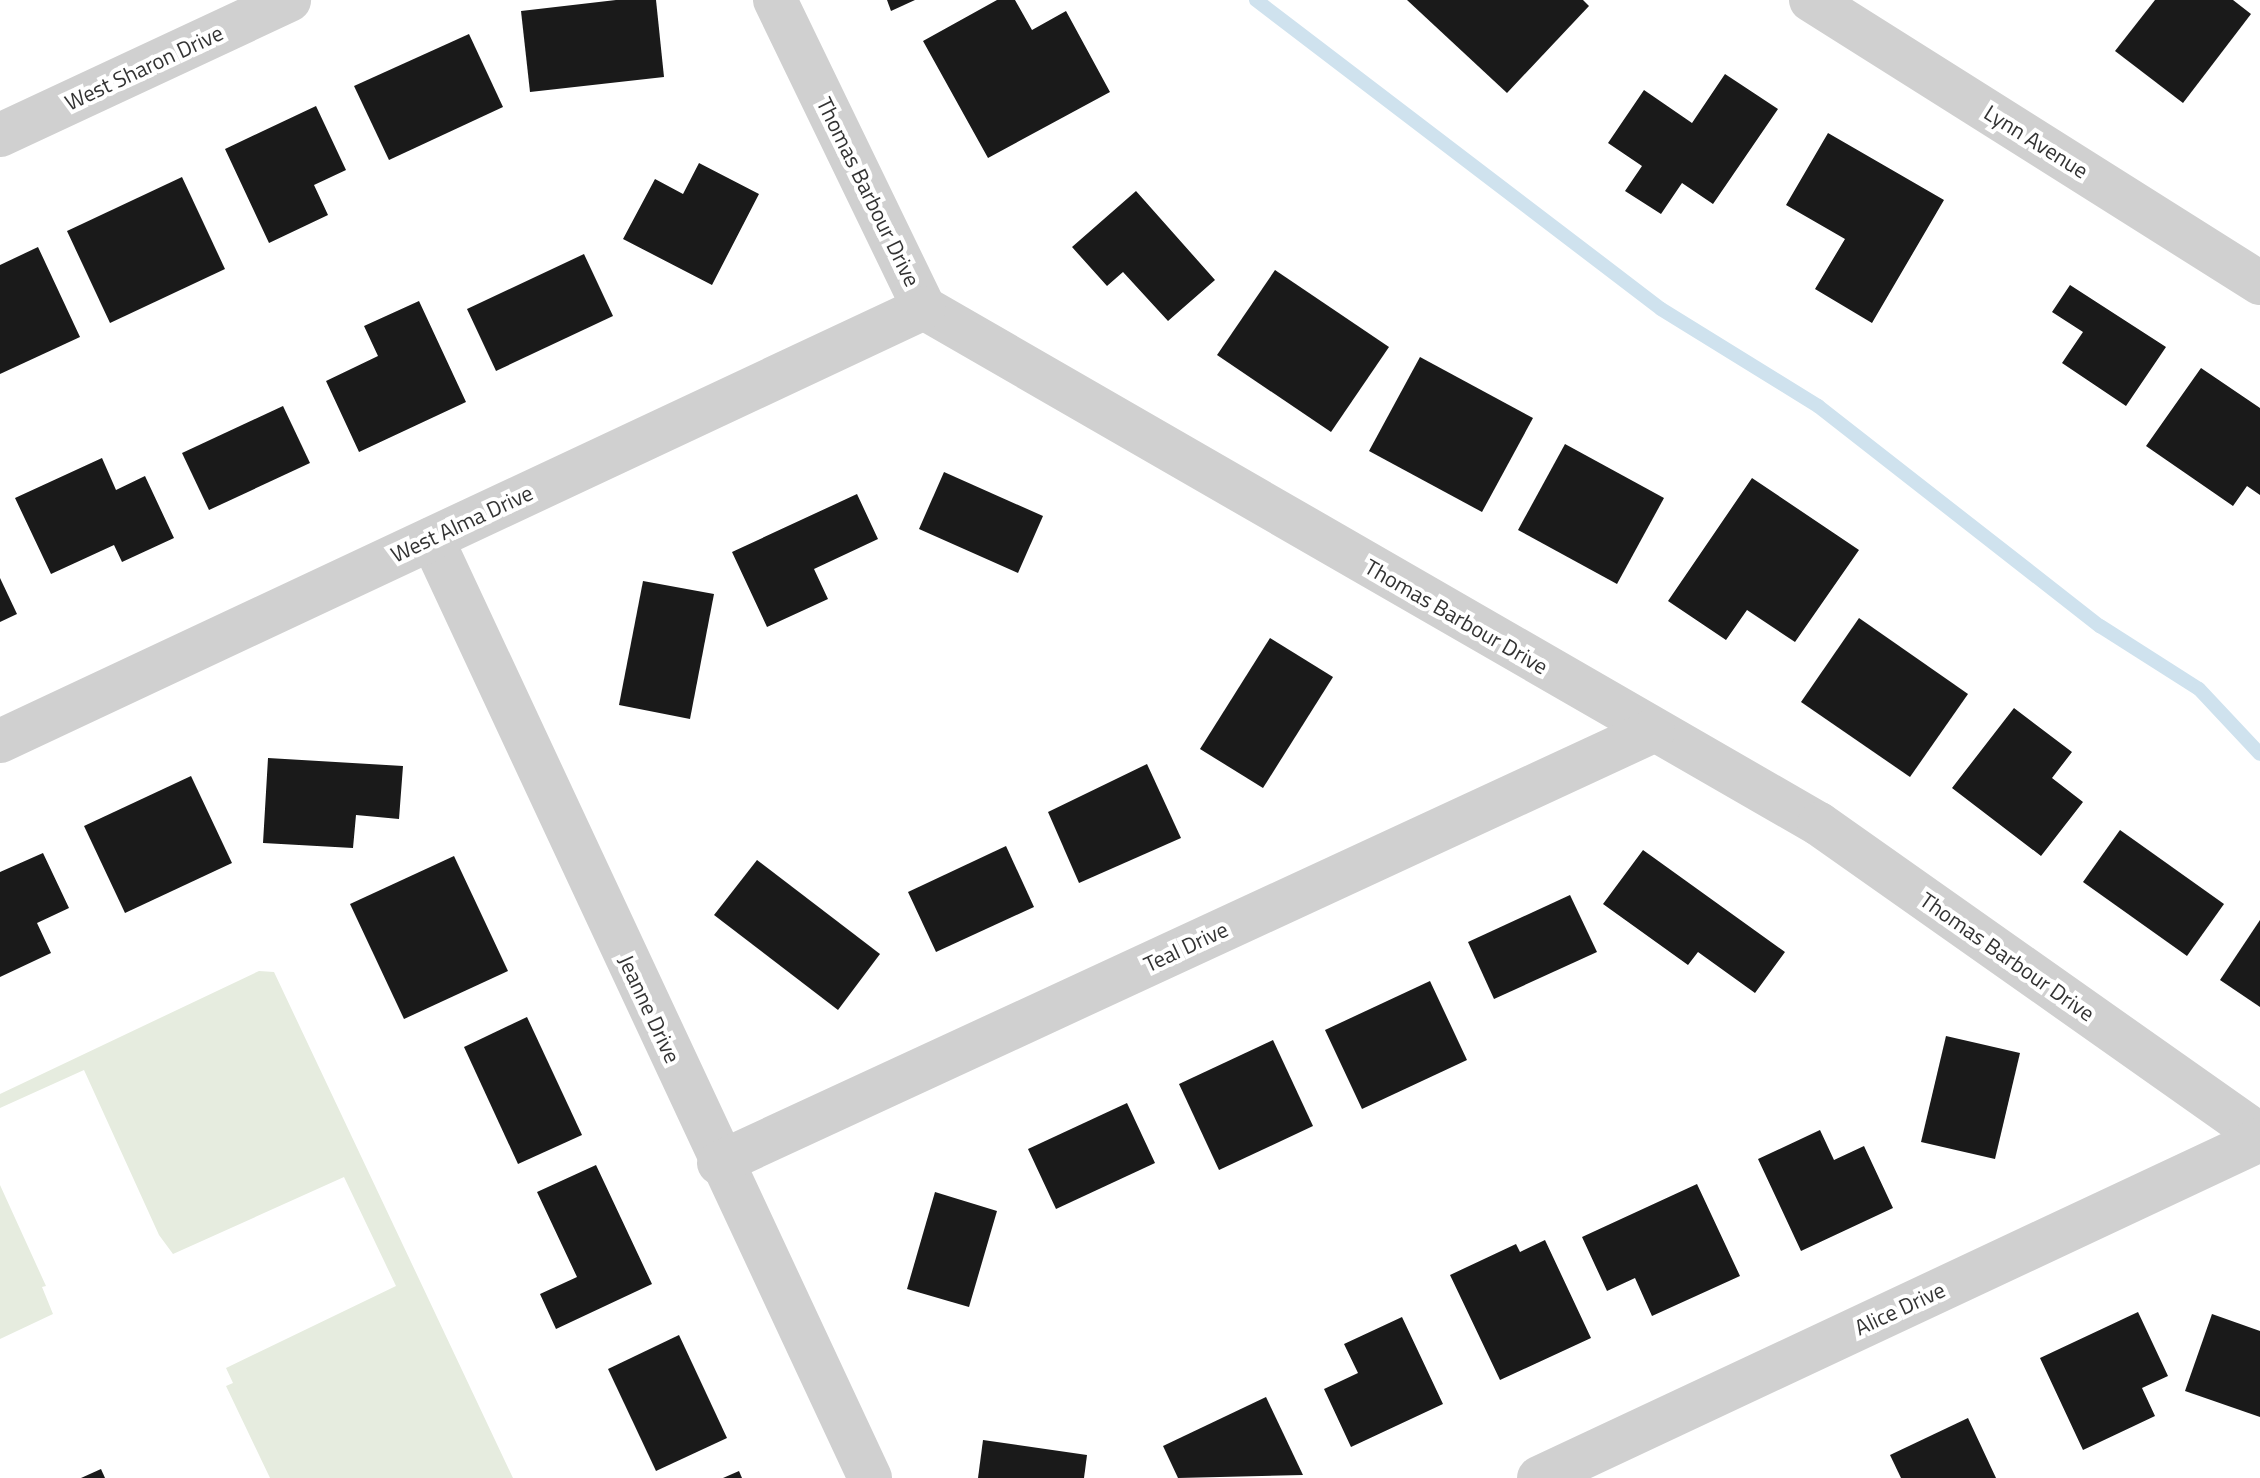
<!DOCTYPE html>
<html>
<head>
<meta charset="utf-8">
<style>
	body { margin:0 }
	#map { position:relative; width:2260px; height:1478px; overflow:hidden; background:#fff; font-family:"Titillium Web",sans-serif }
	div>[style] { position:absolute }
	.green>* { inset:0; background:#e6ecdf }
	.stream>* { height:14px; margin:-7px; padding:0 7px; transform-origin:7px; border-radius:7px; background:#cfe2ee }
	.building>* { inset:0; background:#1a1a1a }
	.minor>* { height:44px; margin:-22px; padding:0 22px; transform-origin:22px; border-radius:22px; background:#d0d0d0 }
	span { translate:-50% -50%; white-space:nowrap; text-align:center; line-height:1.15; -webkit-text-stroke:8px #fff; paint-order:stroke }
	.street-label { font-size:22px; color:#333 }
</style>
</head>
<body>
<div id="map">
	<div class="green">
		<div style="clip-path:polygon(259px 971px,274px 972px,513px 1478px,270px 1478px,226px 1386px,233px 1383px,226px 1368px,396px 1286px,344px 1177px,173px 1254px,159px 1235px,84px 1070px,0 1108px,0 1094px)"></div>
		<div style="clip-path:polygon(0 1185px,46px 1286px,42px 1287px,53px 1314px,0 1339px)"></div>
	</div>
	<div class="stream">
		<div style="left:1256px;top:0;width:509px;rotate:37.34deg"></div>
		<div style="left:1661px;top:309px;width:185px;rotate:31.7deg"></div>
		<div style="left:1818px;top:406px;width:358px;rotate:38deg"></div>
		<div style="left:2100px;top:626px;width:117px;rotate:32.5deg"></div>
		<div style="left:2199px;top:689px;width:89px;rotate:46.8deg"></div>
	</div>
	<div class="building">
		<div style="clip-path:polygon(616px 0,656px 0,664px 77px,530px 92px,521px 11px)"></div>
		<div style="clip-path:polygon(887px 0,915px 0,891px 11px)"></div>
		<div style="clip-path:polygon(997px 0,1015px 0,1032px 30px,1066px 11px,1110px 92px,988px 158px,923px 41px)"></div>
		<div style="clip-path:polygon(1407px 0,1583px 0,1589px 6px,1507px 93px)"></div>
		<div style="clip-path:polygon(2155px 0,2233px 0,2251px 14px,2183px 103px,2115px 51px)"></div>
		<div style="clip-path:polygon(469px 34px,503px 107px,389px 160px,354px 86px)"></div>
		<div style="clip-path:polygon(1725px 74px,1778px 109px,1713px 204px,1682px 183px,1661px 214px,1625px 191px,1642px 166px,1608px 143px,1644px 90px,1692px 123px)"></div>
		<div style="clip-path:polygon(316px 106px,346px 170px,314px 185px,328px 215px,269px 243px,225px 149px)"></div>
		<div style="clip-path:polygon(1828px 133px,1944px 200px,1872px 323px,1815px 289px,1845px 239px,1786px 205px)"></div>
		<div style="clip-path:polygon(699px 163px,759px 194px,712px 285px,623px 239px,655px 179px,683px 194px)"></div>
		<div style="clip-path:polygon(182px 177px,225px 269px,110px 323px,67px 231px)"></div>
		<div style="clip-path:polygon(1136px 191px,1215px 280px,1168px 321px,1123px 272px,1107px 286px,1072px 247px)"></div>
		<div style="clip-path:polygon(38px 247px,80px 337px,0 374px,0 265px)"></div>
		<div style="clip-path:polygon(584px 254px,613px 316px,496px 371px,467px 309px)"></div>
		<div style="clip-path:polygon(1275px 270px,1389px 347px,1331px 432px,1217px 355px)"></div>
		<div style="clip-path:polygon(2070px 285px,2166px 347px,2126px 406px,2062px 363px,2083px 332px,2052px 312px)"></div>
		<div style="clip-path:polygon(419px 301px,466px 402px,359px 452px,326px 381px,378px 356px,364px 326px)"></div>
		<div style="clip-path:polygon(1420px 357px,1533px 418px,1482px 512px,1369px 451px)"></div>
		<div style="clip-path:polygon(2201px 368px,2260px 408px,2260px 495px,2247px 486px,2233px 506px,2146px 446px)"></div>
		<div style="clip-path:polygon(283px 406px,310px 463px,209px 510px,182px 453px)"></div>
		<div style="clip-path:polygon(1565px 444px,1664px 498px,1617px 584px,1518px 530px)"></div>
		<div style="clip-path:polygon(102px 458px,116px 490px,145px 476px,174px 538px,122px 562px,114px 545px,51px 574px,15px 498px)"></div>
		<div style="clip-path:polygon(944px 472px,1043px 516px,1018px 573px,919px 529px)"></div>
		<div style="clip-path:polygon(1752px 478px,1859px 550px,1795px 642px,1747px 610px,1726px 640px,1668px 601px)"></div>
		<div style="clip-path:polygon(857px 494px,878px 539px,814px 569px,828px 599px,767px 627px,732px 552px)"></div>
		<div style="clip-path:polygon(0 578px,17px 614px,0 622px)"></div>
		<div style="clip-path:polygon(643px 581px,714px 594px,690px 719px,619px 705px)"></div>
		<div style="clip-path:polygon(1859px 618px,1968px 694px,1910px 777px,1801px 702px)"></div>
		<div style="clip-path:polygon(1270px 638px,1333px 677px,1263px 788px,1200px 749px)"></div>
		<div style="clip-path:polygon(2014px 708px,2072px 752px,2052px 778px,2083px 802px,2041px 856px,1952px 788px)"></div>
		<div style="clip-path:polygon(268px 758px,403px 766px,399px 819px,356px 815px,353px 848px,263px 843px)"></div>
		<div style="clip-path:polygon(1147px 764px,1181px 838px,1079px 883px,1048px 812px)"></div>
		<div style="clip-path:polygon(191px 776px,232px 863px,125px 913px,84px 826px)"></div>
		<div style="clip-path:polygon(2120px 830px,2224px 904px,2187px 956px,2083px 882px)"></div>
		<div style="clip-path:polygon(1006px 846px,1034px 907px,936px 952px,908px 892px)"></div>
		<div style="clip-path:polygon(1643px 850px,1785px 952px,1755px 993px,1698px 952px,1688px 965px,1603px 904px)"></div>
		<div style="clip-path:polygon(43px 853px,69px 908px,37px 923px,51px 953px,0 977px,0 872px)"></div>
		<div style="clip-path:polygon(454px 856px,508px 971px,404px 1019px,350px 904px)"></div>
		<div style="clip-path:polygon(757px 860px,880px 954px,838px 1010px,714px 915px)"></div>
		<div style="clip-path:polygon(1570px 895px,1597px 952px,1494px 999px,1468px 942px)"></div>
		<div style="clip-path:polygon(2260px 920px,2260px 1007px,2220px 980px)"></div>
		<div style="clip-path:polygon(1430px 981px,1467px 1060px,1362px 1109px,1325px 1030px)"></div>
		<div style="clip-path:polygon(527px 1017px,582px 1135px,518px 1164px,464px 1047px)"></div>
		<div style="clip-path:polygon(1946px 1036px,2020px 1053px,1995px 1159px,1921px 1142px)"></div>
		<div style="clip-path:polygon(1273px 1040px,1313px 1126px,1219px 1170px,1179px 1084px)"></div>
		<div style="clip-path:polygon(1127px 1103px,1155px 1163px,1056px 1209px,1028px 1149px)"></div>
		<div style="clip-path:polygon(1820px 1130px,1834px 1160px,1864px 1146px,1893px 1208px,1801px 1251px,1758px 1159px)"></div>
		<div style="clip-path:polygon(596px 1165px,652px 1284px,556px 1329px,540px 1294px,577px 1277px,537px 1192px)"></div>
		<div style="clip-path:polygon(1697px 1184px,1740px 1276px,1652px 1316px,1635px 1278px,1607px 1291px,1582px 1237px)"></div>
		<div style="clip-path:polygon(935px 1192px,997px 1211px,969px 1307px,907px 1289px)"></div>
		<div style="clip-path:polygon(1545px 1240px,1591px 1338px,1500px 1380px,1450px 1275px,1516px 1244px,1520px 1252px)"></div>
		<div style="clip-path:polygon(2138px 1312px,2168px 1376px,2142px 1388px,2155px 1416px,2083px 1450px,2040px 1358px)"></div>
		<div style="clip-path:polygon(2212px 1314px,2260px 1331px,2260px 1417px,2185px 1391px)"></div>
		<div style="clip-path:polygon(1402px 1317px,1443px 1404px,1351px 1447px,1324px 1389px,1358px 1373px,1344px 1344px)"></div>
		<div style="clip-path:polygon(679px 1335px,727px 1438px,656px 1471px,608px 1369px)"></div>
		<div style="clip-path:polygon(1266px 1397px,1303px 1475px,1178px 1478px,1163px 1446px)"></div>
		<div style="clip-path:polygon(1968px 1418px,1996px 1478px,1901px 1478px,1890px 1455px)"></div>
		<div style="clip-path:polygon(983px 1440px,1087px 1455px,1084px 1478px,978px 1478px)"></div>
		<div style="clip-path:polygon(101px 1469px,105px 1478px,81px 1478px)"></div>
		<div style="clip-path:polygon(739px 1471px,742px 1478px,723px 1478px)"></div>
	</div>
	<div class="minor">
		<div style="left:775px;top:0;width:342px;rotate:64.2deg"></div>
		<div style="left:924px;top:308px;width:1033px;rotate:29.97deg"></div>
		<div style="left:1819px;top:824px;width:540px;rotate:35.19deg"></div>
		<div style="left:1811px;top:0;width:531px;rotate:32.22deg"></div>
		<div style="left:0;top:135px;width:319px;rotate:-25deg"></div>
		<div style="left:432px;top:539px;width:1036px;rotate:64.99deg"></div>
		<div style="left:0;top:741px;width:1020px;rotate:-25.11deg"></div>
		<div style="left:719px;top:1163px;width:1029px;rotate:-24.82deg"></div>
		<div style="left:1539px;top:1478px;width:796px;rotate:-25.12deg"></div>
	</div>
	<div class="street-label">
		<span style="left:144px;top:68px;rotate:-25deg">West Sharon Drive</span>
		<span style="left:2036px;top:142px;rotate:32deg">Lynn Avenue</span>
		<span style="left:868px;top:192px;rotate:64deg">Thomas Barbour Drive</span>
		<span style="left:462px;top:524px;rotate:-25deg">West Alma Drive</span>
		<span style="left:1456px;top:617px;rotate:30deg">Thomas Barbour Drive</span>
		<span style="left:1186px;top:947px;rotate:-25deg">Teal Drive</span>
		<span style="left:2007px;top:957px;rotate:35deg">Thomas Barbour Drive</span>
		<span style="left:649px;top:1009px;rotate:65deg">Jeanne Drive</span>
		<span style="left:1900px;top:1309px;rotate:-25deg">Alice Drive</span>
	</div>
</div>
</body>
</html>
